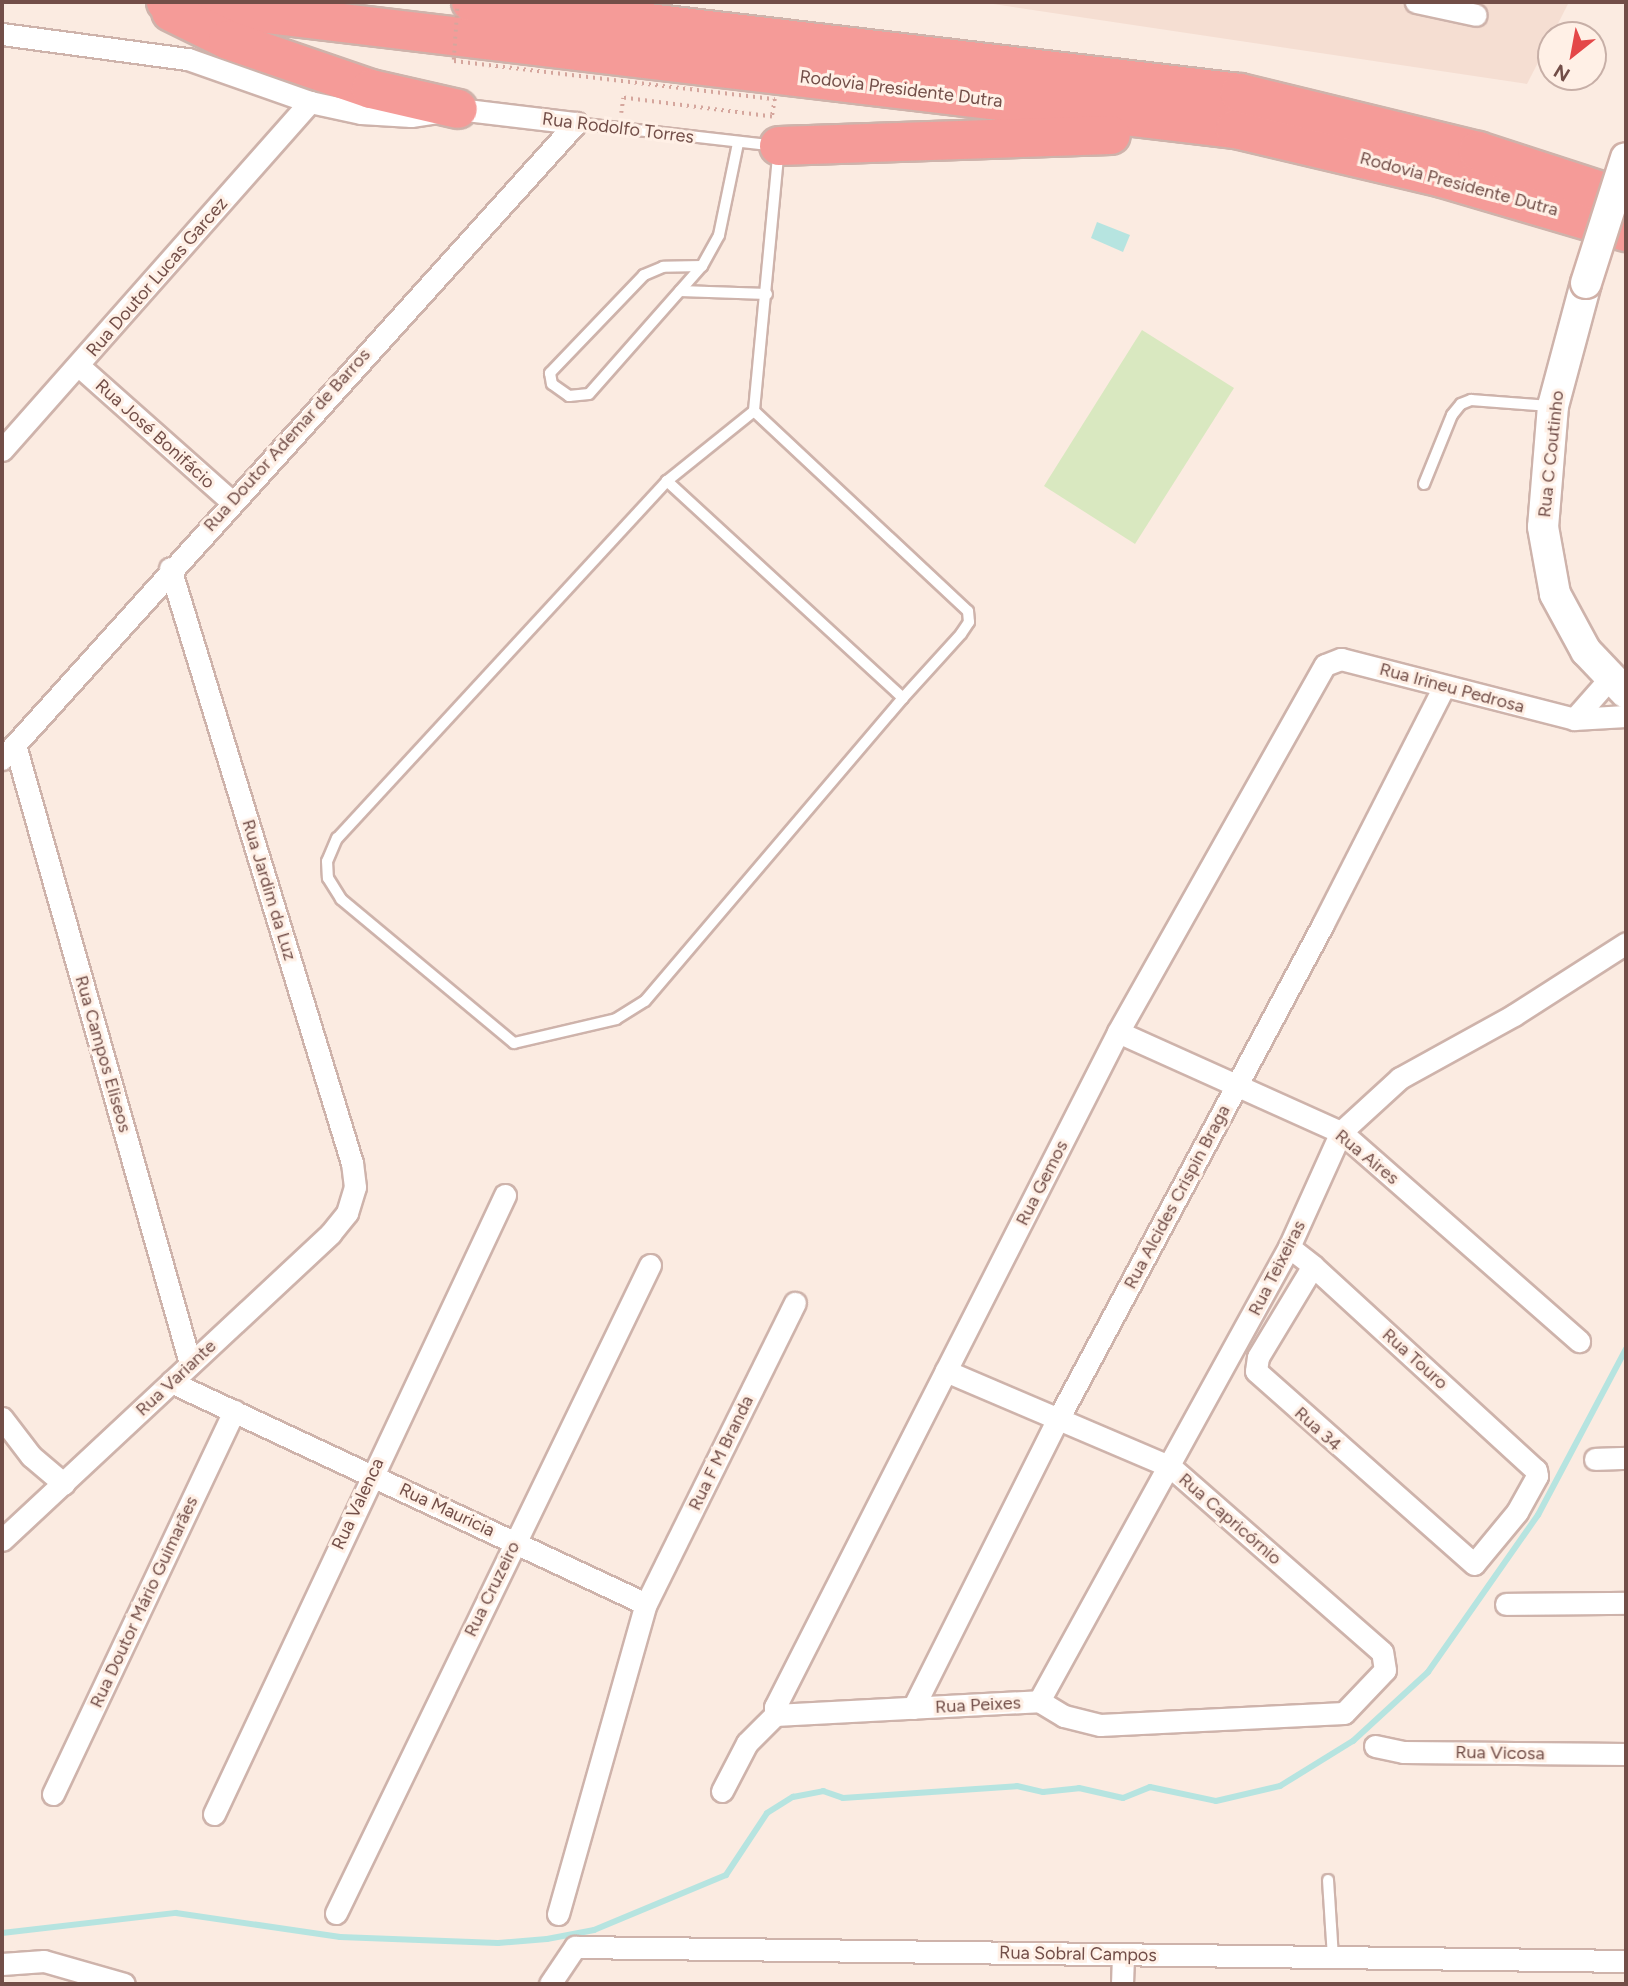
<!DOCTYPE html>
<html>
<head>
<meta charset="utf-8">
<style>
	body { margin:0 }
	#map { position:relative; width:1628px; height:1986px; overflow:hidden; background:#fbebe1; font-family:Figtree,sans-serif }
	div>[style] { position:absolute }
	.residential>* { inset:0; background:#f5ded2 }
	.green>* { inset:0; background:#d9e8c0 }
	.water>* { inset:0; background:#b6e4e0 }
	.stream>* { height:6px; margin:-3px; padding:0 3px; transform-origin:3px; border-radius:3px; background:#b6e4e0 }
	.path>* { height:3.5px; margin-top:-1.75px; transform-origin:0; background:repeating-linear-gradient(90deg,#d5a69d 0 2px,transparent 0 7px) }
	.roads { filter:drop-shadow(2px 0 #ceb3ab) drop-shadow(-2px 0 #ceb3ab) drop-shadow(0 2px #ceb3ab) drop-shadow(0 -2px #ceb3ab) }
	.service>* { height:10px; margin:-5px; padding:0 5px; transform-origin:5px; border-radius:5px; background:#fff }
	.minor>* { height:21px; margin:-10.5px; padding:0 10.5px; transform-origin:10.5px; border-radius:10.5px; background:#fff }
	.secondary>* { height:30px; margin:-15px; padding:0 15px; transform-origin:15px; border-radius:15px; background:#fff }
	.motorway>* { height:38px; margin:-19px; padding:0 19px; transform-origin:19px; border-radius:19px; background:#f59b98 }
	.path-bridge>* { height:3.5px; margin-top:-1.75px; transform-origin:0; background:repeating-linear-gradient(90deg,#d5a69d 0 2px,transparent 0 7px) }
	.bridges { filter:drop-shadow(2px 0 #d1b1a8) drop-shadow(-2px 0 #d1b1a8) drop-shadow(0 2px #d1b1a8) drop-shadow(0 -2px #d1b1a8) }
	.secondary-bridge>* { height:30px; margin:-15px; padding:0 15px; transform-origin:15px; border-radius:15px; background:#fff }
	span { translate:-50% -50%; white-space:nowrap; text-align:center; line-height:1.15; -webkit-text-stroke:6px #fff0e6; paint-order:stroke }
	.street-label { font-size:18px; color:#724e48 }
	.frame { position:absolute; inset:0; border:4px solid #724e48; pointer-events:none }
	.north { position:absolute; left:1537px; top:21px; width:70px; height:70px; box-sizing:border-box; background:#fff0e6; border:2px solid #c7afa7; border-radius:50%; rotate:211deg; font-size:19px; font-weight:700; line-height:28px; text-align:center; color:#724e48 }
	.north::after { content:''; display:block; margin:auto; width:24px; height:32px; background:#e44748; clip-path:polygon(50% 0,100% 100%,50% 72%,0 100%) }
</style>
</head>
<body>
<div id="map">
	<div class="residential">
		<div style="clip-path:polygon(980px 2px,1569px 2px,1527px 84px)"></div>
	</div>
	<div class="green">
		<div style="clip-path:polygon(1142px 330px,1234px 388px,1135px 544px,1044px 486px)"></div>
	</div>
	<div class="water">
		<div style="clip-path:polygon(1097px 222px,1130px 235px,1123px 252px,1091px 238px)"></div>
	</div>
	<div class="stream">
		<div style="left:2px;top:1933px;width:175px;rotate:-6.6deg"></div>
		<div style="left:176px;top:1913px;width:166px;rotate:8.3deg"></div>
		<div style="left:340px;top:1937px;width:158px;rotate:2.2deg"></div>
		<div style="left:498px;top:1943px;width:49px;rotate:-4.7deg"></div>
		<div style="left:547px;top:1939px;width:48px;rotate:-10.8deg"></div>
		<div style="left:594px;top:1930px;width:143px;rotate:-22.6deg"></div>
		<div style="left:726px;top:1875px;width:74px;rotate:-56.5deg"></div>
		<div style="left:767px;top:1813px;width:31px;rotate:-32deg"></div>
		<div style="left:793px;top:1797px;width:31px;rotate:-11deg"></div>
		<div style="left:823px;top:1791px;width:21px;rotate:19deg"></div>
		<div style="left:843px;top:1798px;width:174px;rotate:-3.9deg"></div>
		<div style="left:1017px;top:1786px;width:27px;rotate:13deg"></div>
		<div style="left:1043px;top:1792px;width:36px;rotate:-6deg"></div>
		<div style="left:1079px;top:1788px;width:45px;rotate:12.8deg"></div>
		<div style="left:1123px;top:1798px;width:29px;rotate:-22deg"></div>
		<div style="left:1150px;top:1787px;width:67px;rotate:12deg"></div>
		<div style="left:1216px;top:1801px;width:66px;rotate:-13.2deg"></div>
		<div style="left:1280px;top:1786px;width:86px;rotate:-31.7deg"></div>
		<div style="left:1353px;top:1741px;width:102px;rotate:-42.6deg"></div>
		<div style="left:1428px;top:1672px;width:192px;rotate:-55deg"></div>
		<div style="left:1538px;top:1515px;width:188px;rotate:-62.1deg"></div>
	</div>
	<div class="path">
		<div style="left:621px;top:113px;width:15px;rotate:-82deg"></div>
	</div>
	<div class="roads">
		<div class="service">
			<div style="left:576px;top:123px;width:204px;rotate:6.5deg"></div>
			<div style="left:779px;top:146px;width:266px;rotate:95.4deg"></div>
			<div style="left:754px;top:411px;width:112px;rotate:141.2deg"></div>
			<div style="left:667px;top:481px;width:486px;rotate:132.7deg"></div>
			<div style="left:337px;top:838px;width:25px;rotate:113deg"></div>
			<div style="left:327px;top:861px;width:17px;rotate:87deg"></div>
			<div style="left:328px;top:878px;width:25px;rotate:58deg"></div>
			<div style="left:341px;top:899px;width:225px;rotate:39.8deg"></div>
			<div style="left:514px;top:1043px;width:105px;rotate:-13.2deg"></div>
			<div style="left:616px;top:1019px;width:34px;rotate:-32deg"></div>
			<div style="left:645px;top:1001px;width:398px;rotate:-49.6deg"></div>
			<div style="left:903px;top:698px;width:321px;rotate:-137.4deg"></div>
			<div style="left:702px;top:266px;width:39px;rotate:179deg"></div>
			<div style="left:663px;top:267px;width:21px;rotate:157deg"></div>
			<div style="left:644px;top:275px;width:136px;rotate:133.8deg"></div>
			<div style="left:550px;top:373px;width:11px;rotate:80deg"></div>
			<div style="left:552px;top:384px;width:21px;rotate:35deg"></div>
			<div style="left:569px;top:396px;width:20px;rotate:-6deg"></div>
			<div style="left:589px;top:394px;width:171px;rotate:-48.6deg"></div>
			<div style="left:702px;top:266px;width:35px;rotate:-61deg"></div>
			<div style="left:719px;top:235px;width:94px;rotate:-78.3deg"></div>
			<div style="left:680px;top:291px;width:87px;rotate:2deg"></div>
			<div style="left:754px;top:411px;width:293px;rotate:43.1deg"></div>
			<div style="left:968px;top:611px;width:11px;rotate:85deg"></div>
			<div style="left:969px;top:622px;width:14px;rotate:124deg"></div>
			<div style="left:961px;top:634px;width:86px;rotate:132.2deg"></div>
			<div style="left:1424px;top:484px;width:74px;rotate:-67.9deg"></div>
			<div style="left:1452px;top:415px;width:14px;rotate:-51deg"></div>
			<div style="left:1461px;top:404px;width:11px;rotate:-22deg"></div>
			<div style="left:1471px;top:400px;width:79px;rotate:4.3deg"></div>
			<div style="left:1328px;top:1880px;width:78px;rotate:86.3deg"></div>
		</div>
		<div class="minor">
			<div style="left:1416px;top:2px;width:61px;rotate:12.2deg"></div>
			<div style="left:2px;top:34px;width:188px;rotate:7.7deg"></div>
			<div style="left:188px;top:59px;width:129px;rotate:19.4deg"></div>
			<div style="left:310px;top:102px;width:52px;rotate:12.2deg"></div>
			<div style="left:361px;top:113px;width:50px;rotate:3.4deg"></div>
			<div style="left:411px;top:116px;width:48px;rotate:-8.5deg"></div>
			<div style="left:458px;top:109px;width:119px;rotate:6.8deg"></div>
			<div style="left:79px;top:366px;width:203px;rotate:41.6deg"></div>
			<div style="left:2px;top:450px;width:465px;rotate:-48.5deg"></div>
			<div style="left:1574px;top:719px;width:56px;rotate:-48.6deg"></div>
			<div style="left:15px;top:745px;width:642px;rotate:74.19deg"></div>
			<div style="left:2px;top:759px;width:857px;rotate:-47.93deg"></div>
			<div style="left:1118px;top:1032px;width:244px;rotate:24.2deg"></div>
			<div style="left:1341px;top:1132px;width:317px;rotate:41.3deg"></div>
			<div style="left:1289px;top:1247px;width:31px;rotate:38deg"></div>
			<div style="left:1313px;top:1266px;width:302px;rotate:42.5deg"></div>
			<div style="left:1536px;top:1470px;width:6px;rotate:81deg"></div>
			<div style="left:1537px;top:1476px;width:41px;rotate:119.1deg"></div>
			<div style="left:1517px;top:1512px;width:67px;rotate:129.6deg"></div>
			<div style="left:1474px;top:1564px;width:291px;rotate:-138.5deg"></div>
			<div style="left:1256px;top:1371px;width:14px;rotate:-82deg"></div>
			<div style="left:1258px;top:1357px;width:106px;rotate:-58.9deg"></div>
			<div style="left:171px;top:1382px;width:524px;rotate:25.05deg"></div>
			<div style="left:2px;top:1418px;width:48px;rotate:52.7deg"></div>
			<div style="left:31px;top:1456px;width:43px;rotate:40.3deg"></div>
			<div style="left:1595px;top:1459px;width:31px;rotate:-2deg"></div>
			<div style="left:2px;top:1540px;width:449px;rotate:-43deg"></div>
			<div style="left:330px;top:1234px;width:27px;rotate:-51deg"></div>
			<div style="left:347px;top:1213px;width:27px;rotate:-73deg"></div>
			<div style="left:355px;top:1187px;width:24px;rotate:-97deg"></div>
			<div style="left:352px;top:1163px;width:622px;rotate:-107.01deg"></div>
			<div style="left:1506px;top:1604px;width:120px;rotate:-0.5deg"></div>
			<div style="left:1039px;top:1701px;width:518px;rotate:-61.16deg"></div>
			<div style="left:1289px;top:1247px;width:126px;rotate:-65.7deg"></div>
			<div style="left:1341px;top:1132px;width:80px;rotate:-42.5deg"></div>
			<div style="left:1400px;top:1078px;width:130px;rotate:-28.9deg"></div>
			<div style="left:1514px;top:1015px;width:133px;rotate:-32.7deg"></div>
			<div style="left:913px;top:1708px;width:321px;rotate:-63.4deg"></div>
			<div style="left:1057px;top:1421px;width:564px;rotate:-61.84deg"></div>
			<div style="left:1323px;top:924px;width:266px;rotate:-63deg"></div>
			<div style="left:775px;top:1715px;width:8px;rotate:-90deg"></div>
			<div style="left:775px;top:1707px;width:757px;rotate:-63.06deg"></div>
			<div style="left:1118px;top:1032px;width:421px;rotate:-60.6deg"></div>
			<div style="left:1325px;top:665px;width:17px;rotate:-21deg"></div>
			<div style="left:1341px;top:659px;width:241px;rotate:14.4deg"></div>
			<div style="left:1574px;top:719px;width:52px;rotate:-3.3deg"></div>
			<div style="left:775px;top:1715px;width:264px;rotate:-3deg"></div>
			<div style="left:1039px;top:1701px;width:29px;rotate:31deg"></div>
			<div style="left:1064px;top:1716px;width:37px;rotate:14deg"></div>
			<div style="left:1100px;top:1725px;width:244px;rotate:-2.8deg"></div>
			<div style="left:1344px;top:1713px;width:59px;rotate:-46.4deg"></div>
			<div style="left:1385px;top:1670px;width:18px;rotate:-99deg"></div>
			<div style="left:1382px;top:1652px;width:281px;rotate:-138.8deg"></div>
			<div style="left:1171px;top:1467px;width:245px;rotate:-156.9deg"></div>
			<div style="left:1375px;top:1746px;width:29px;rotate:12deg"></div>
			<div style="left:1403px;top:1752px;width:223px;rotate:0.5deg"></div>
			<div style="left:722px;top:1791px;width:54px;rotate:-62.5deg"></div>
			<div style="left:747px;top:1743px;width:40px;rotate:-45deg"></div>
			<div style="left:53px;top:1794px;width:424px;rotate:-64.7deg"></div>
			<div style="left:214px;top:1814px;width:684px;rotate:-64.82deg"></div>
			<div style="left:336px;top:1913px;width:720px;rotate:-64.15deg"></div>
			<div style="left:558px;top:1914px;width:322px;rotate:-74.2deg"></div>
			<div style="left:646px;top:1604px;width:336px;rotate:-63.7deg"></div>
			<div style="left:2px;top:1964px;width:42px;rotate:-4.1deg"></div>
			<div style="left:44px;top:1961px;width:83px;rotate:16deg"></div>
			<div style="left:550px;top:1984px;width:45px;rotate:-56deg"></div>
			<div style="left:575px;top:1947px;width:1051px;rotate:0.76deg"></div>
			<div style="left:1122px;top:1984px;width:29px;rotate:-88deg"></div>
		</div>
		<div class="secondary">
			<div style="left:1586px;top:283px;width:127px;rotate:105deg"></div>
			<div style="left:1553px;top:406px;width:121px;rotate:94.7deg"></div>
			<div style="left:1543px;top:527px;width:68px;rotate:79.8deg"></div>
			<div style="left:1555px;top:594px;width:65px;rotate:61.5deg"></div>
			<div style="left:1586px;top:651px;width:58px;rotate:46.4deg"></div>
		</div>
		<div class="motorway">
			<div style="left:166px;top:2px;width:1077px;rotate:6.78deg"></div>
			<div style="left:1235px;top:129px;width:213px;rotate:13.3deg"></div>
			<div style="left:1442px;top:178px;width:192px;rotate:16.4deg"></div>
			<div style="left:471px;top:2px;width:774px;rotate:6.75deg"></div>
			<div style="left:1240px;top:93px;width:245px;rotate:13.7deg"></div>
			<div style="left:1478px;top:151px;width:156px;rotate:18deg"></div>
			<div style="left:171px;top:12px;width:64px;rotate:26.2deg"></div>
			<div style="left:228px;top:40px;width:151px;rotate:18.9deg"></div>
			<div style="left:371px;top:89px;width:89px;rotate:12.9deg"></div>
			<div style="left:779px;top:146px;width:332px;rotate:-1.9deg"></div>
		</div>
	</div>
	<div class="path-bridge">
		<div style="left:458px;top:2px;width:59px;rotate:93.9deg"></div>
		<div style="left:454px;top:61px;width:323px;rotate:6.8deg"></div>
		<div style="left:775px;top:99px;width:18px;rotate:99deg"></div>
		<div style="left:772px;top:117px;width:150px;rotate:-172.7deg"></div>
	</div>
	<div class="bridges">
		<div class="secondary-bridge">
			<div style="left:1586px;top:283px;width:131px;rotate:-72.3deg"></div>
		</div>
	</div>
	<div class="street-label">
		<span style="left:901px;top:89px;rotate:7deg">Rodovia Presidente Dutra</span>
		<span style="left:618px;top:128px;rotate:7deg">Rua Rodolfo Torres</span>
		<span style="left:1459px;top:184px;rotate:15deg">Rodovia Presidente Dutra</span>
		<span style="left:157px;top:277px;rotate:-49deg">Rua Doutor Lucas Garcez</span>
		<span style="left:155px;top:434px;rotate:42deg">Rua José Bonifácio</span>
		<span style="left:287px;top:440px;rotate:-48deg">Rua Doutor Ademar de Barros</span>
		<span style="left:1551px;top:454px;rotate:-84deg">Rua C Coutinho</span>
		<span style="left:1452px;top:688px;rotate:15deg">Rua Irineu Pedrosa</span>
		<span style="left:269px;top:890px;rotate:73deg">Rua Jardim da Luz</span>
		<span style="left:103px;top:1054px;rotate:74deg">Rua Campos Eliseos</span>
		<span style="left:1367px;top:1157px;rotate:39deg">Rua Aires</span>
		<span style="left:1042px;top:1183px;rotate:-63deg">Rua Gemos</span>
		<span style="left:1177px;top:1197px;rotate:-62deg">Rua Alcides Crispin Braga</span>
		<span style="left:1277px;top:1268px;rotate:-63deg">Rua Teixeiras</span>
		<span style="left:1415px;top:1359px;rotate:42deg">Rua Touro</span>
		<span style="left:176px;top:1378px;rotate:-43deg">Rua Variante</span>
		<span style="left:1318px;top:1429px;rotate:42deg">Rua 34</span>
		<span style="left:721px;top:1453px;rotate:-64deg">Rua F M Branda</span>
		<span style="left:358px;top:1504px;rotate:-65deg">Rua Valenca</span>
		<span style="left:447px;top:1510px;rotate:25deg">Rua Mauricia</span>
		<span style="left:1230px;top:1519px;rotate:41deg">Rua Capricórnio</span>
		<span style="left:492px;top:1589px;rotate:-64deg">Rua Cruzeiro</span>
		<span style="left:144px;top:1602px;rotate:-65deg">Rua Doutor Mário Guimarães</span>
		<span style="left:978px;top:1705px;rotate:-3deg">Rua Peixes</span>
		<span style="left:1500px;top:1753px;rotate:1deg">Rua Vicosa</span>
		<span style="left:1078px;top:1954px;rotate:1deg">Rua Sobral Campos</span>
	</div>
	<div class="frame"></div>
	<div class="north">N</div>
</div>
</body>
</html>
